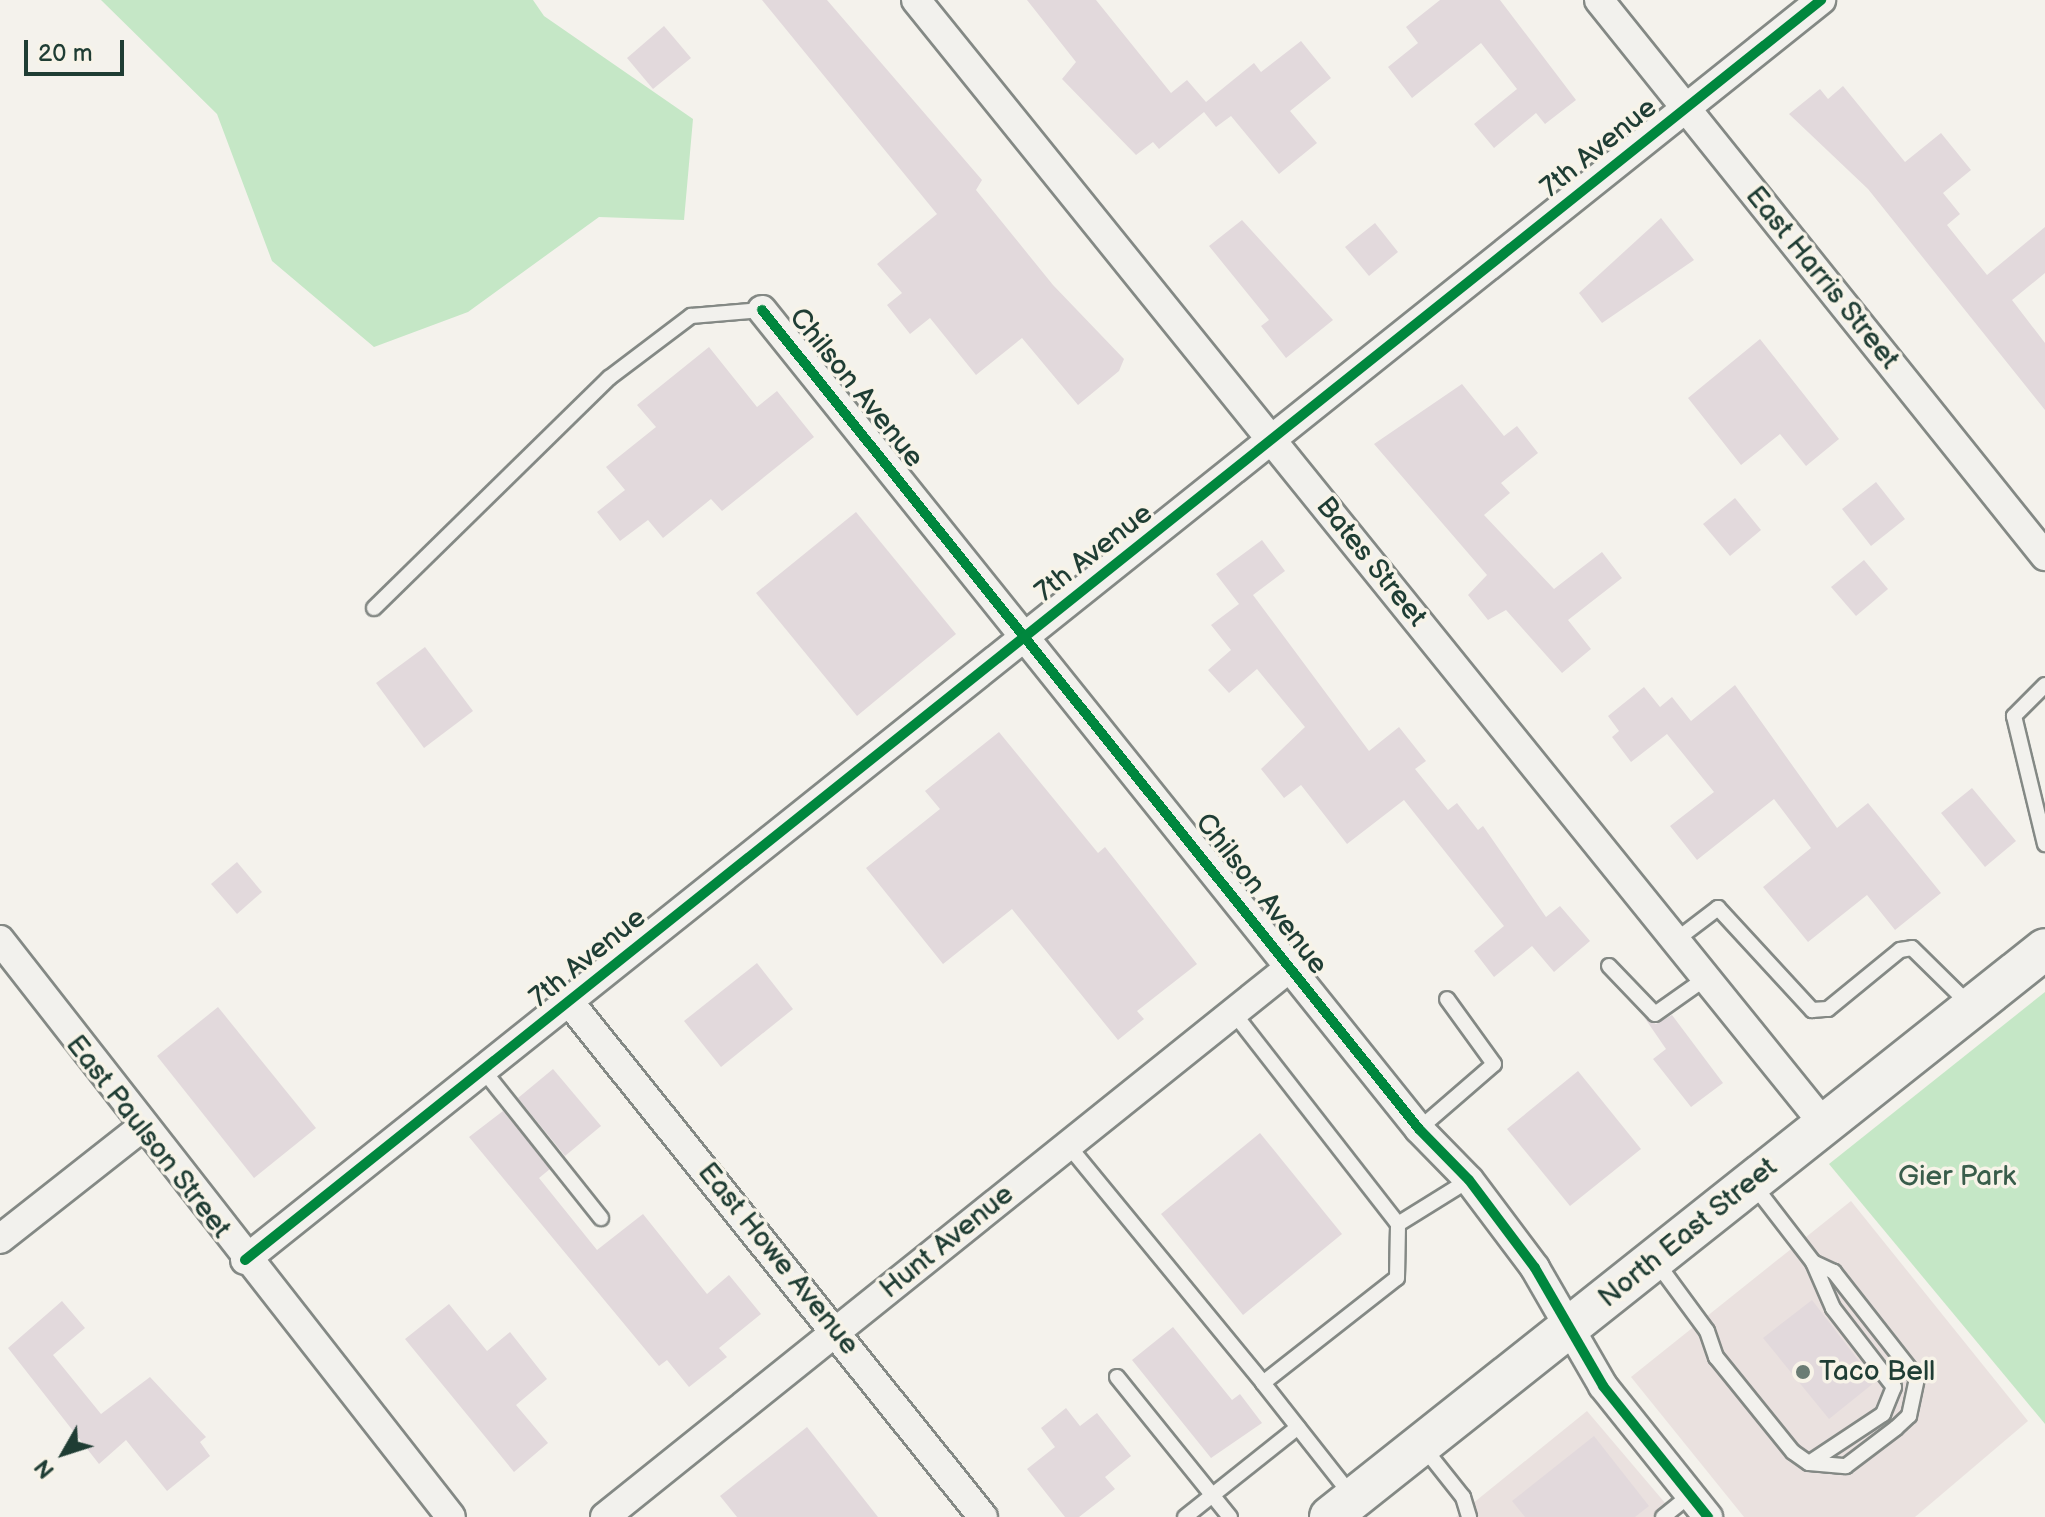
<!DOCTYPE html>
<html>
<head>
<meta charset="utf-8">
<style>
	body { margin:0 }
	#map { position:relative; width:2045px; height:1517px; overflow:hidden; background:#f4f2ec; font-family:"Balsamiq Sans",sans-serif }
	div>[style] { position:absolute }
	.built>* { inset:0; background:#eae1df }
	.green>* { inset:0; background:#c5e7c6 }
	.building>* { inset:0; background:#e2d9dc }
	.roads { filter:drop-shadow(2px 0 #848985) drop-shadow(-2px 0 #848985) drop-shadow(0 2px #848985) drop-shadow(0 -2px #848985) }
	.service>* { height:14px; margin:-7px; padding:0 7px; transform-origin:7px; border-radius:7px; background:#f2f1ed }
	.minor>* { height:28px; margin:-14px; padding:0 14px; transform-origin:14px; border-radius:14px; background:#f2f1ed }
	.secondary>* { height:40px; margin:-20px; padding:0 20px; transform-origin:20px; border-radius:20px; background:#f2f1ed }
	.cycleway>* { height:10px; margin:-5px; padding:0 5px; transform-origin:5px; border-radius:5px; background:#00873e }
	.dots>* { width:22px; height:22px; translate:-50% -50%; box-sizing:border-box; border:4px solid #f7f3e8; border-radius:50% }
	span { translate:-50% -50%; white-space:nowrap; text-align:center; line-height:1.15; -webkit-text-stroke:7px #f7f3e8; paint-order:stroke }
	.street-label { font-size:28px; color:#1f3d34 }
	.park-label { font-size:28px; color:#395d4b }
	.poi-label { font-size:28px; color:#1f3d34 }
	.left { translate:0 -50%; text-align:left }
	.north { position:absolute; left:24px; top:1413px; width:80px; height:80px; -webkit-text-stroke:6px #f7f3e8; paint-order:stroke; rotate:231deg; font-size:22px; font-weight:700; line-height:32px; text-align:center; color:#1f3d34 }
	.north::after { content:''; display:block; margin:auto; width:28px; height:36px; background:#1f3d34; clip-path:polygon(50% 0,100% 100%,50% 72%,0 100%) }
	.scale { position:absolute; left:24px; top:40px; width:100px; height:36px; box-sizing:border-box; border:4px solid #1f3d34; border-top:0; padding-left:10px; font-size:24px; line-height:28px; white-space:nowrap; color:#1f3d34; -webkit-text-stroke:6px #f7f3e8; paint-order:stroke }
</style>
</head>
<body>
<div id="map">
	<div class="built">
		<div style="clip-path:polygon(1851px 1201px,2028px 1421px,1915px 1517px,1744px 1517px,1631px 1377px)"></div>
		<div style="clip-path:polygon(1587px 1411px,1677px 1517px,1456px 1517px)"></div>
	</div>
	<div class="green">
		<div style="clip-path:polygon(101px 0,533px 0,544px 16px,693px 119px,684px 220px,599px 217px,468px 312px,374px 347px,272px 261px,217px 114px)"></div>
		<div style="clip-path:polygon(2045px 992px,2045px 1424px,1829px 1164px)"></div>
	</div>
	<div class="building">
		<div style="clip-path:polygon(762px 0,827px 0,982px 180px,976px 190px,1053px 285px,1124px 359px,1119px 371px,1078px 405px,1022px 338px,976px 375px,930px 318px,910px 334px,887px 305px,902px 293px,877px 264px,937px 214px)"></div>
		<div style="clip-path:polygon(1027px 0,1096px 0,1171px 93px,1187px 80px,1206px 102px,1254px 63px,1261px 72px,1301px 41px,1331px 78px,1290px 111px,1317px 143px,1279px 174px,1231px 116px,1216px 127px,1204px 112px,1159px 149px,1153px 142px,1136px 155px,1062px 79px,1076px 62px)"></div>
		<div style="clip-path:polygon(1440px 0,1500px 0,1576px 100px,1545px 124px,1536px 113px,1494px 148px,1474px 124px,1517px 89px,1481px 43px,1412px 98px,1388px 67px,1418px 43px,1406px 27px)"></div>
		<div style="clip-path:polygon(664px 26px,691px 58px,653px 89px,627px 58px)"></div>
		<div style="clip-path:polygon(1843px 86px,1905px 162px,1941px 133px,1971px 170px,1943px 193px,1960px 214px,1947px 225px,1987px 275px,2045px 227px,2045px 273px,2012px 300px,2045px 343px,2045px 410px,1868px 189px,1789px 114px,1820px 89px,1828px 99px)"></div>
		<div style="clip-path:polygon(1661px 218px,1694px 260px,1602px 323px,1579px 293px)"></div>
		<div style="clip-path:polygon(1242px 220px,1333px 320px,1286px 358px,1261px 326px,1269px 320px,1209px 246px)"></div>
		<div style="clip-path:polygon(1375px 223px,1398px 252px,1369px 276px,1345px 247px)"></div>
		<div style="clip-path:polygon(1760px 339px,1839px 439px,1806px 466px,1780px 434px,1741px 465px,1688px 398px)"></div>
		<div style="clip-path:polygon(709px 347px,757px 407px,777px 391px,814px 437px,722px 511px,711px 499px,663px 538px,648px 520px,620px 541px,597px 512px,625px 490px,606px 467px,656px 427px,637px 405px)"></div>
		<div style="clip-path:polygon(1462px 384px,1504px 436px,1517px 426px,1538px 453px,1501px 483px,1510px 493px,1484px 515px,1554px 589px,1602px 552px,1622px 578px,1568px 620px,1591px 649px,1562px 673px,1506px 610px,1488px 620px,1468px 595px,1487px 575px,1374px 444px)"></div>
		<div style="clip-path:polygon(1876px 482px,1905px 519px,1871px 546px,1842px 509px)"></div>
		<div style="clip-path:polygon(1735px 498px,1761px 530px,1730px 556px,1703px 524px)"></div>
		<div style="clip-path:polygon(856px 512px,956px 634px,857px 716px,756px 593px)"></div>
		<div style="clip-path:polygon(1262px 540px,1285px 571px,1253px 595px,1369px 751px,1399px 727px,1426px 761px,1415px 769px,1448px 810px,1457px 803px,1478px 830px,1483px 826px,1546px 917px,1560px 906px,1590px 941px,1554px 972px,1532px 946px,1494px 977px,1474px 951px,1504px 926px,1404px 800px,1347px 844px,1301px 785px,1284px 798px,1261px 769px,1305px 727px,1257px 669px,1229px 693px,1208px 670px,1231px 650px,1211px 625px,1239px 604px,1216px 574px)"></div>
		<div style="clip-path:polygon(1864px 560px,1888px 589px,1856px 616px,1831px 587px)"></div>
		<div style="clip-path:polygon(425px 647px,473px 711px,424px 748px,376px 683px)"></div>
		<div style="clip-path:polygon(1735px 685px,1837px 828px,1868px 803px,1941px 893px,1895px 930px,1867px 895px,1808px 942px,1763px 887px,1811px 848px,1774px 799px,1697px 860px,1670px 826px,1714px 792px,1667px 734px,1631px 762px,1612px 737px,1619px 731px,1608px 716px,1644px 687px,1660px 707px,1672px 697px,1691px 721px)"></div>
		<div style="clip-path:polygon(999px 732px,1098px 853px,1105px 847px,1197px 964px,1137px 1011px,1144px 1019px,1118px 1040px,1012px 909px,943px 964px,866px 868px,940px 809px,925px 791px)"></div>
		<div style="clip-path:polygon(1972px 788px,2016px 841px,1985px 867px,1941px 813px)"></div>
		<div style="clip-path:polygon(237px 862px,262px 892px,237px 914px,211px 884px)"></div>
		<div style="clip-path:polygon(757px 963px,793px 1009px,721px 1067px,684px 1021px)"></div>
		<div style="clip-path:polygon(218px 1007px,316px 1128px,254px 1178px,157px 1056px)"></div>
		<div style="clip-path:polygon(1672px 1015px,1723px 1083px,1691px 1107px,1653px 1059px,1666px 1049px,1644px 1017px,1656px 1024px)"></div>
		<div style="clip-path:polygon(553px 1069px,601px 1126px,565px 1156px,518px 1098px)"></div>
		<div style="clip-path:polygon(1578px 1071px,1641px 1149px,1570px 1206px,1507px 1129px)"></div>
		<div style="clip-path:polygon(503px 1111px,550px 1169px,539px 1178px,597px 1250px,643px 1214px,707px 1294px,729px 1275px,761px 1314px,719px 1348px,727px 1357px,689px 1387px,667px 1360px,659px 1366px,469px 1137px)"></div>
		<div style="clip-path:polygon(1260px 1133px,1342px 1234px,1243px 1315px,1161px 1214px)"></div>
		<div style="clip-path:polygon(1812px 1300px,1875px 1382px,1829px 1419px,1763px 1338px)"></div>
		<div style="clip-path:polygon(62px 1301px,85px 1328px,53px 1355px,101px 1414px,150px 1377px,206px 1437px,200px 1442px,210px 1456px,167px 1491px,126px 1440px,99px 1464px,8px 1348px)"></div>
		<div style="clip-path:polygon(449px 1304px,487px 1351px,510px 1332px,547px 1379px,516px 1405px,548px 1443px,514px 1472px,405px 1339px)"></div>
		<div style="clip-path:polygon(1173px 1327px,1232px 1400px,1240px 1394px,1262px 1423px,1211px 1458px,1132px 1360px)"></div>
		<div style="clip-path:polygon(1066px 1408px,1080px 1426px,1097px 1413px,1131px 1456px,1105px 1477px,1115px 1489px,1079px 1517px,1065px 1517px,1027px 1469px,1055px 1447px,1041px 1428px)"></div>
		<div style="clip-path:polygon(807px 1427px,878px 1517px,737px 1517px,720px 1496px)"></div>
		<div style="clip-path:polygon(1594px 1436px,1649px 1506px,1635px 1517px,1525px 1517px,1512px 1501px)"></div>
	</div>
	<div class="roads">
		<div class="service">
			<div style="left:374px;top:608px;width:329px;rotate:-44.4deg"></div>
			<div style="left:609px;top:378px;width:103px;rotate:-37.1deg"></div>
			<div style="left:691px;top:316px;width:71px;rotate:-4.8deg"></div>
			<div style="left:2045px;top:685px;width:44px;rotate:135deg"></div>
			<div style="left:2014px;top:716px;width:132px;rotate:76.4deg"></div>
			<div style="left:1676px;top:940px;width:53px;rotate:-37.3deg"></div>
			<div style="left:1718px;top:908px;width:139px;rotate:47.3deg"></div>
			<div style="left:1812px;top:1010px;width:16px;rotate:-4deg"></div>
			<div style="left:1828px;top:1009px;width:93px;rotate:-39.3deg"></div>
			<div style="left:1900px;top:950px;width:12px;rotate:-9deg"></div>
			<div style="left:1912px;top:948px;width:84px;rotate:44.5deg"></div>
			<div style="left:1609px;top:966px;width:66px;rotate:46.2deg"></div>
			<div style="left:1655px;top:1014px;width:62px;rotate:-35.2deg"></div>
			<div style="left:1233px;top:1012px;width:269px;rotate:52.1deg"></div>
			<div style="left:484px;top:1071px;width:188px;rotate:51.5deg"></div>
			<div style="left:1419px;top:1129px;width:99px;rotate:-40.9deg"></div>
			<div style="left:1494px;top:1064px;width:80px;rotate:-125.9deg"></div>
			<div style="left:1067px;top:1144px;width:309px;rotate:50.6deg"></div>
			<div style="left:1657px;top:1263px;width:84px;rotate:53.7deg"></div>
			<div style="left:1707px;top:1331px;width:28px;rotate:71deg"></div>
			<div style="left:1716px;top:1357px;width:122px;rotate:51deg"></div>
			<div style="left:1793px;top:1452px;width:19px;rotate:35deg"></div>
			<div style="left:1809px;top:1463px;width:37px;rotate:5deg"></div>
			<div style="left:1846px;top:1466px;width:63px;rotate:-37.2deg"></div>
			<div style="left:1896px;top:1428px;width:18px;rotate:-43deg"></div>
			<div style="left:1909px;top:1416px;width:39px;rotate:-78deg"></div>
			<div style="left:1917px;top:1378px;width:135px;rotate:-128.1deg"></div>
			<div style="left:1834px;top:1272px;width:23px;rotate:-155deg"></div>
			<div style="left:1813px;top:1262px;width:98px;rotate:-127.6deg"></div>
			<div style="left:1117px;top:1377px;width:180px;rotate:51.1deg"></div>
			<div style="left:1424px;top:1448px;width:63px;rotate:51.5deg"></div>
			<div style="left:1463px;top:1497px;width:21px;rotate:73deg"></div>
			<div style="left:1809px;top:1463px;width:89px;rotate:-33.5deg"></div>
			<div style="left:1883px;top:1414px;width:29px;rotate:-68deg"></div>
			<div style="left:1894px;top:1387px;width:100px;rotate:-127.7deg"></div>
			<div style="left:1833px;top:1308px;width:50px;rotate:-113.5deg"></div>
			<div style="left:1352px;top:1496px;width:144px;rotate:-128.2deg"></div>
			<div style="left:1263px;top:1383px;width:170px;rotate:-38.1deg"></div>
			<div style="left:1397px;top:1278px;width:54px;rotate:-88.9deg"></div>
			<div style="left:1398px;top:1224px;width:84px;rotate:-31.8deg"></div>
			<div style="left:1185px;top:1517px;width:144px;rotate:-38.5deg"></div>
			<div style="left:1663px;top:1517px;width:35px;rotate:-39deg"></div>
		</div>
		<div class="minor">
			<div style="left:916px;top:0;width:1445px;rotate:51.07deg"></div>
			<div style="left:1599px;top:0;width:713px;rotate:51.26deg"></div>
			<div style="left:762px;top:310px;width:1050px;rotate:51.26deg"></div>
			<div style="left:1419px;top:1129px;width:71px;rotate:45.6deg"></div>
			<div style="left:1469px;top:1180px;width:110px;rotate:53.1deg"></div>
			<div style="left:1535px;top:1268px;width:136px;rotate:60deg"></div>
			<div style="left:1603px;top:1386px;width:168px;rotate:51.3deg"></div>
			<div style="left:0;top:940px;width:732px;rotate:51.99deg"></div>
			<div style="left:570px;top:1003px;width:659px;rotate:51.22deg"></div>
			<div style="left:0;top:1239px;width:179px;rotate:-38.2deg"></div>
			<div style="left:245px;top:1260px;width:2018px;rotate:-38.64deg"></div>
			<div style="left:605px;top:1517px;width:877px;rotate:-38.75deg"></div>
		</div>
		<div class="secondary">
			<div style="left:1330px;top:1517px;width:913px;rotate:-38.46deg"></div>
		</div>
	</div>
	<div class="cycleway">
		<div style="left:762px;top:310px;width:1050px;rotate:51.26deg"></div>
		<div style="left:1419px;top:1129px;width:71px;rotate:45.6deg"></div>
		<div style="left:1469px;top:1180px;width:110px;rotate:53.1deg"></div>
		<div style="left:1535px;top:1268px;width:136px;rotate:60deg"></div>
		<div style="left:1603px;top:1386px;width:168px;rotate:51.3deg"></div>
		<div style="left:245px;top:1260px;width:2018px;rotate:-38.64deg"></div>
	</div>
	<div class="dots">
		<div style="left:1803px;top:1372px;background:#6a7c74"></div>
	</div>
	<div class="street-label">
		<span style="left:1599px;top:148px;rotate:-39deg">7th Avenue</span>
		<span style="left:1822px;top:278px;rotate:51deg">East Harris Street</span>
		<span style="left:856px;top:388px;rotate:51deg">Chilson Avenue</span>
		<span style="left:1094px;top:553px;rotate:-38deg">7th Avenue</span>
		<span style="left:1371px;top:562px;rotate:51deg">Bates Street</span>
		<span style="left:1261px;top:894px;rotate:52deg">Chilson Avenue</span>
		<span style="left:588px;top:958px;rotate:-39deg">7th Avenue</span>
		<span style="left:148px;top:1137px;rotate:52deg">East Paulson Street</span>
		<span style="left:1688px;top:1233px;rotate:-39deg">North East Street</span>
		<span style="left:947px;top:1242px;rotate:-39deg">Hunt Avenue</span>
		<span style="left:778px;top:1259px;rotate:51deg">East Howe Avenue</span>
	</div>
	<div class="park-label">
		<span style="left:1957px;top:1177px">Gier Park</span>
	</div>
	<div class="poi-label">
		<span class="left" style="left:1819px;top:1372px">Taco Bell</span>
	</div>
	<div class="north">N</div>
	<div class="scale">20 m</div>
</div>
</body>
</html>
